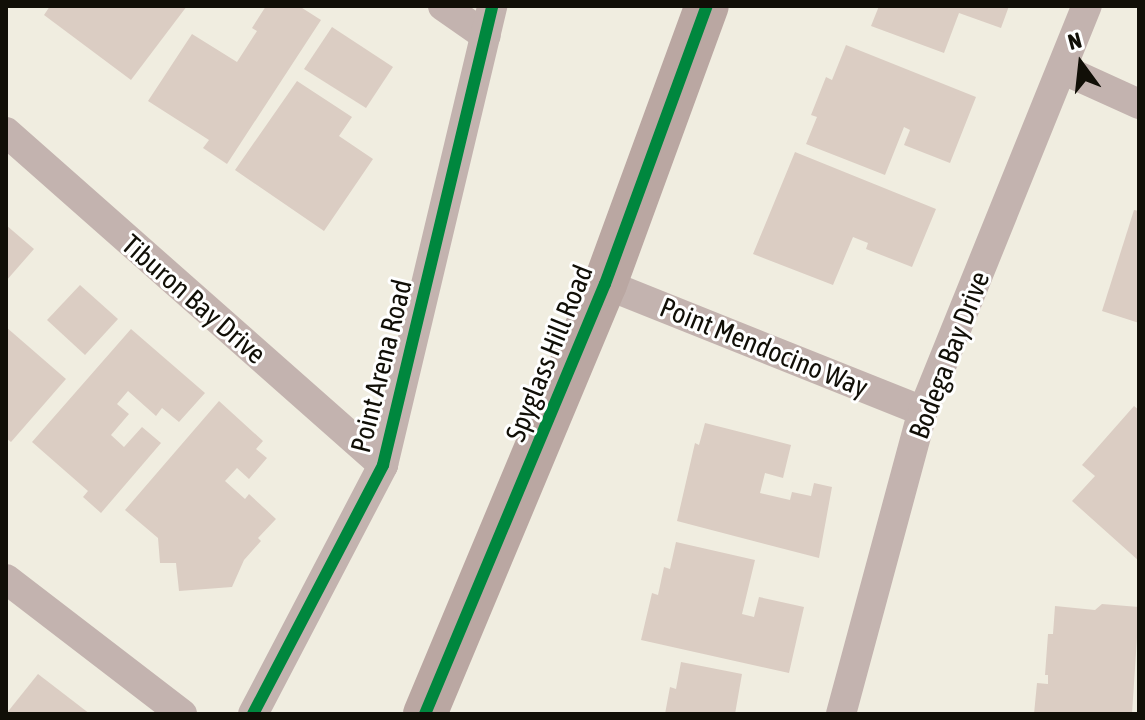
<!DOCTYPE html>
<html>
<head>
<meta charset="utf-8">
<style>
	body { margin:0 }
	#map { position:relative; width:1145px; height:720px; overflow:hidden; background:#f0ede0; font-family:"Asap Condensed",sans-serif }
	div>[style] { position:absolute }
	.building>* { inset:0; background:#dbcdc3 }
	.street>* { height:30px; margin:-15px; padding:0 15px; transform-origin:15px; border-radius:15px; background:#c3b3af }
	.secondary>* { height:44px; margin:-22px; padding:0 22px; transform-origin:22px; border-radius:22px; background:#baa7a2 }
	.cycleway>* { height:12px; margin:-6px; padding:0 6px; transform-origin:6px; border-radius:6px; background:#00873e }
	span { translate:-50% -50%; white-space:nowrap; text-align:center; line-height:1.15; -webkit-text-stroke:6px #fff; paint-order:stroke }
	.street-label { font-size:28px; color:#110f07 }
	.frame { position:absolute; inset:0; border:8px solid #110f07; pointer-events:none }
	.north { position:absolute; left:1041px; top:24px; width:80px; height:80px; -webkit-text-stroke:6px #fff; paint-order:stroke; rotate:345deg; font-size:22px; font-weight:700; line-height:32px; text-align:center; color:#110f07 }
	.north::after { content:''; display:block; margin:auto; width:28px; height:36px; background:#110f07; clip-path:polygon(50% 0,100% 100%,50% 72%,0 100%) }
</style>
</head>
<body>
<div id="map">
	<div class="building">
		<div style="clip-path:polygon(50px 6px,187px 6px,131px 80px,44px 15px)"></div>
		<div style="clip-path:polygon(266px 6px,299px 6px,321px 20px,227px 164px,203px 148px,209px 140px,148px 101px,192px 34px,237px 62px,257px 31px,252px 28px)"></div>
		<div style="clip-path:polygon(879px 6px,1009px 6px,1001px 28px,959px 13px,944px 53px,871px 26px)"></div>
		<div style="clip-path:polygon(332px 27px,393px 67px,366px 108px,304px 69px)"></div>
		<div style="clip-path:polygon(846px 45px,976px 97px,950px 163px,904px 145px,910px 130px,904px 127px,885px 175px,806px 144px,817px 117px,811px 115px,826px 77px,832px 80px)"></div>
		<div style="clip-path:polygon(297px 81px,352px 117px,339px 136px,373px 159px,324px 231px,235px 170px)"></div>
		<div style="clip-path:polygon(795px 152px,936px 209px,912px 267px,866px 249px,868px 243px,853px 237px,833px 285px,753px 254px)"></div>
		<div style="clip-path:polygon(1134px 210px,1139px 211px,1139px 323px,1102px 311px)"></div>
		<div style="clip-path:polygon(6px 225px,34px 249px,6px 281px)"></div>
		<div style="clip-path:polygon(80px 285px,118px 319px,85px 355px,47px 320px)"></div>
		<div style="clip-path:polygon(6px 327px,66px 379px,11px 442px,6px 438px)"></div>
		<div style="clip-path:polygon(131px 329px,205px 393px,179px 422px,162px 408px,156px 416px,128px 391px,117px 404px,129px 414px,111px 435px,124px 447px,142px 427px,161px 443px,101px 513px,83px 497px,88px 491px,32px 442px)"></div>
		<div style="clip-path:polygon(219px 401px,263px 441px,256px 449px,267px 458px,249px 479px,237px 468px,225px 481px,245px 499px,249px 494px,276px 519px,258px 538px,261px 541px,244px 560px,232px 587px,179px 591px,176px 563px,160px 563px,158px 538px,125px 510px)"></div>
		<div style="clip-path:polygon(1134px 406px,1139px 410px,1139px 561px,1072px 501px,1095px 476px,1082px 465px)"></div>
		<div style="clip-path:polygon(705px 423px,791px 445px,783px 478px,765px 473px,760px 493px,790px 500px,792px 492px,811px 496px,814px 483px,832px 487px,819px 558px,677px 521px,695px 443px,699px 445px)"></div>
		<div style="clip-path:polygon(676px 542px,755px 560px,742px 614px,754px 617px,759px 597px,804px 607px,789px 673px,641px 640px,652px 593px,658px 595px,664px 567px,670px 569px)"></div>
		<div style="clip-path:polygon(1102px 604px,1139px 607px,1132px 714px,1034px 714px,1037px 683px,1048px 684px,1048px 675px,1045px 675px,1048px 634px,1053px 634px,1055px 606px,1095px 610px)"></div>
		<div style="clip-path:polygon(681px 662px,742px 674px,735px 714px,665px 714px,670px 687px,676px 689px)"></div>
		<div style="clip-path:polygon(38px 674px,90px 714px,6px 714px)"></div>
	</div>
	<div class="street">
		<div style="left:443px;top:6px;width:52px;rotate:34.9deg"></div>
		<div style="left:1062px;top:69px;width:85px;rotate:24.4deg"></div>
		<div style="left:6px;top:132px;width:503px;rotate:41.45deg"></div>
		<div style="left:605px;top:284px;width:342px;rotate:21.8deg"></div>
		<div style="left:6px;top:579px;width:222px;rotate:37.5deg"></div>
		<div style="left:253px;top:714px;width:281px;rotate:-62.4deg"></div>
		<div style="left:383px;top:465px;width:472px;rotate:-76.6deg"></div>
		<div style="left:841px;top:714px;width:314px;rotate:-74.9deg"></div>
		<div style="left:923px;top:411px;width:437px;rotate:-68deg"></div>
	</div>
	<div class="secondary">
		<div style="left:425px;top:714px;width:466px;rotate:-67.3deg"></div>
		<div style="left:605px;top:284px;width:296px;rotate:-69.9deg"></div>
	</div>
	<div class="cycleway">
		<div style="left:253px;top:714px;width:281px;rotate:-62.4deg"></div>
		<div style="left:383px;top:465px;width:472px;rotate:-76.6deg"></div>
		<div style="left:425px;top:714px;width:466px;rotate:-67.3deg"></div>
		<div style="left:605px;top:284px;width:296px;rotate:-69.9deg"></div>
	</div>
	<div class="street-label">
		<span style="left:194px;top:299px;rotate:41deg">Tiburon Bay Drive</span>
		<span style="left:764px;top:347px;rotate:22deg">Point Mendocino Way</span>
		<span style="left:549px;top:353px;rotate:-68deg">Spyglass Hill Road</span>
		<span style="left:949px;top:355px;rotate:-69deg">Bodega Bay Drive</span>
		<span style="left:381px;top:366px;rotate:-76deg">Point Arena Road</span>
	</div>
	<div class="frame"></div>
	<div class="north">N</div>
</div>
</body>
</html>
